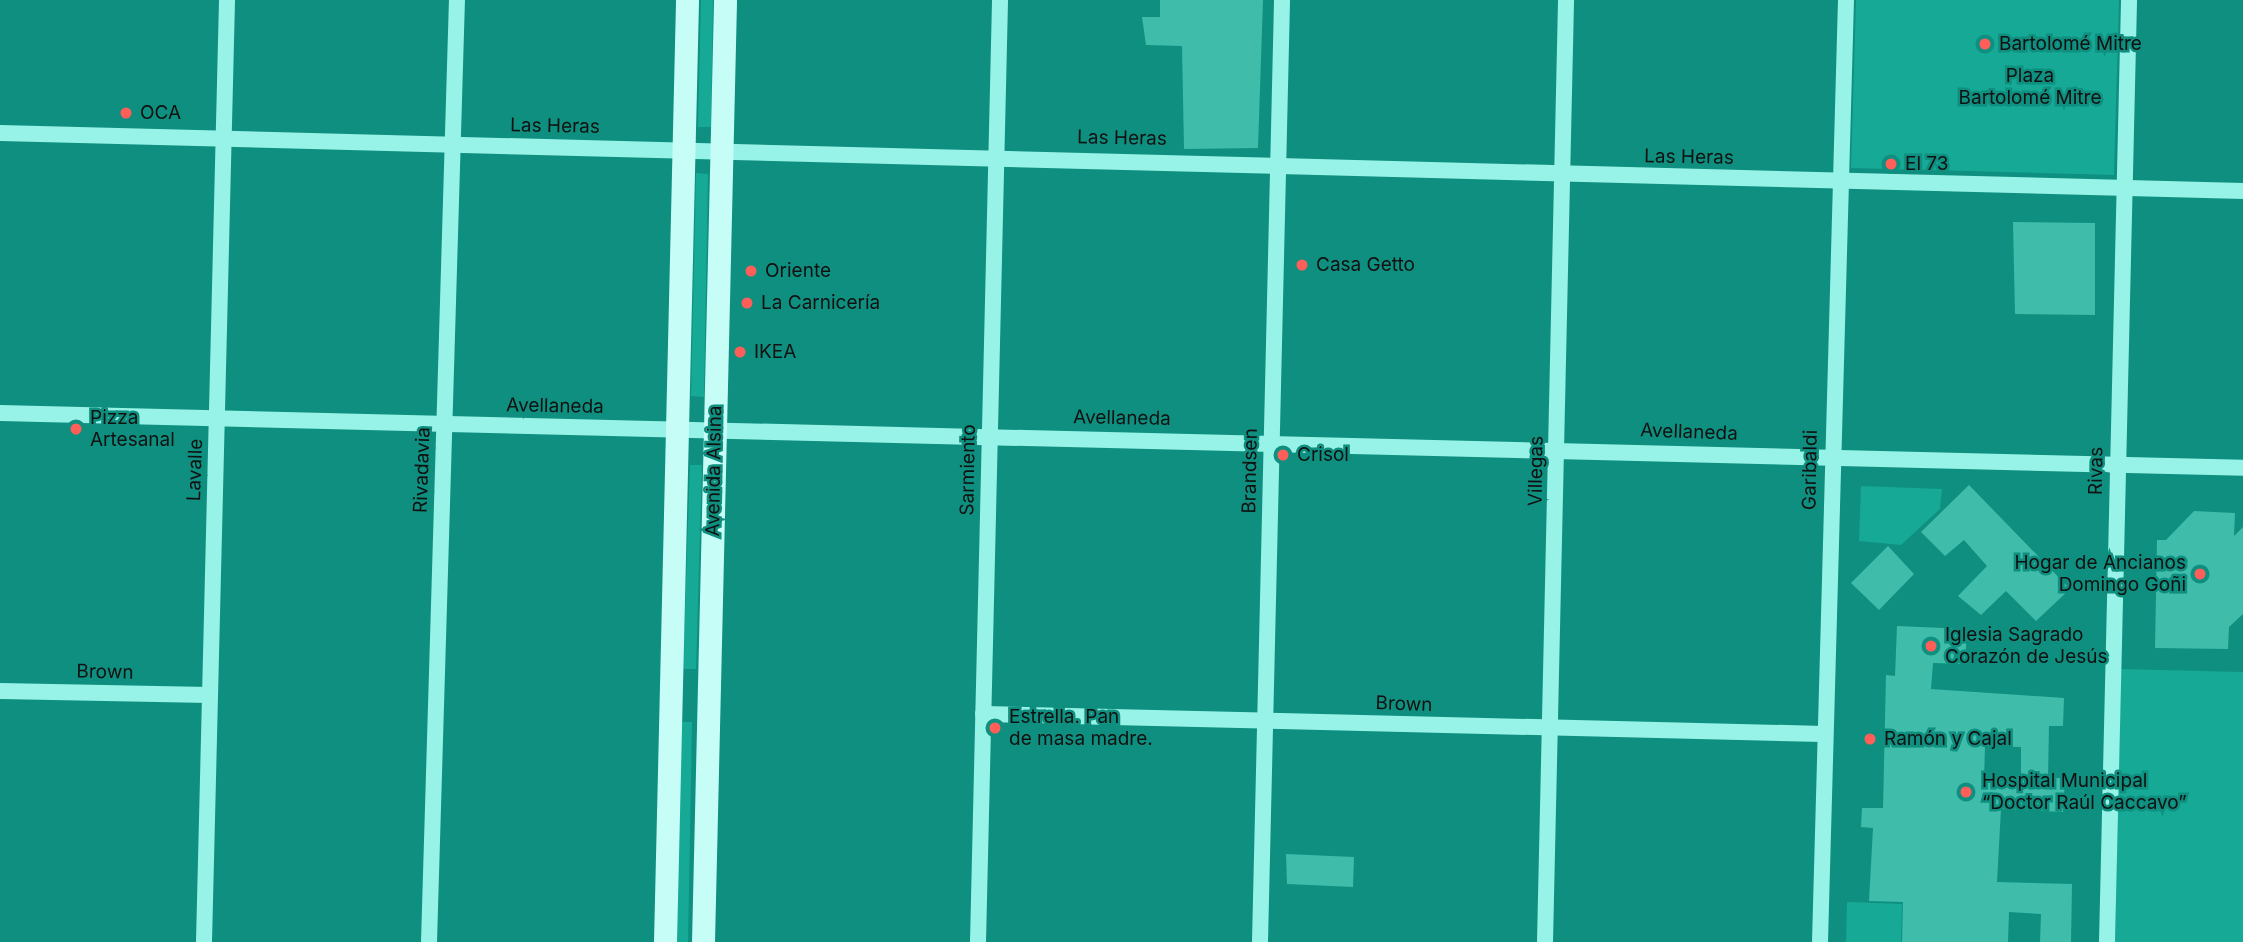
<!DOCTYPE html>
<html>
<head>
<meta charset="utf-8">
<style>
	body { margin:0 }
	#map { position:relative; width:2243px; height:942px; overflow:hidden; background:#0f8f7f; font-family:Inter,sans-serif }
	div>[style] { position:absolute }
	.green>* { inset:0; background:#16a995 }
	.building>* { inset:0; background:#40bcab }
	.minor>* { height:16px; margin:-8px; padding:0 8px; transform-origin:8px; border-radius:8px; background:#97f3e7 }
	.secondary>* { height:23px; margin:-11.5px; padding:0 11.5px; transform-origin:11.5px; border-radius:11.5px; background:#c6fdf7 }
	.dots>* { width:19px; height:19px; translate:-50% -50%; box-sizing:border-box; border:4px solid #0f8f7f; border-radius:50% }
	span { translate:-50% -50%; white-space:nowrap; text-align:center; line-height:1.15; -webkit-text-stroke:5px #0f8f7f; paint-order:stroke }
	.poi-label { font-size:19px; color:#111 }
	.left { translate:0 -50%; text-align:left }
	.right { translate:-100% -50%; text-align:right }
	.park-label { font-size:19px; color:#111 }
	.street-label { font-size:19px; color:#111 }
</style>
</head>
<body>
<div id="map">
	<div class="green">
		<div style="clip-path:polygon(701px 0,713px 0,711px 127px,698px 127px)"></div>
		<div style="clip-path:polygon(1856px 0,2119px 0,2114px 175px,1851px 168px)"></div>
		<div style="clip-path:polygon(696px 173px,708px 174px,704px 397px,691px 396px)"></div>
		<div style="clip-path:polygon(690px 465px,702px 465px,696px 669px,683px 669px)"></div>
		<div style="clip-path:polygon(1861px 486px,1942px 489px,1940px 509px,1901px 545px,1859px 541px)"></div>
		<div style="clip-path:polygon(2121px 669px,2243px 672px,2243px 942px,2115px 942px)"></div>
		<div style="clip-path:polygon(680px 722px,692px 722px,688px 942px,676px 942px)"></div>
		<div style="clip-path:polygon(1847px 902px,1902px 904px,1901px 942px,1846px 942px)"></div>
	</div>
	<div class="building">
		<div style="clip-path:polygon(1160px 0,1263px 0,1258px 148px,1184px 149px,1182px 46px,1146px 45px,1142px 17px,1160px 17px)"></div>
		<div style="clip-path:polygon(2013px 222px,2095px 223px,2095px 315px,2015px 314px)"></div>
		<div style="clip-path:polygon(1969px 485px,2070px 589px,2036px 621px,2006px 591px,1981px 615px,1958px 596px,1987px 566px,1964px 540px,1945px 556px,1921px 532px)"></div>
		<div style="clip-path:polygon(2194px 511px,2235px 513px,2234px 536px,2243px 527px,2243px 614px,2229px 627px,2228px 649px,2155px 648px,2157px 540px,2166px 540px)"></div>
		<div style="clip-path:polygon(1888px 546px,1914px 574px,1879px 610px,1851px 583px)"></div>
		<div style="clip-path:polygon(evenodd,1897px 626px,1967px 629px,1965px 664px,1933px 663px,1931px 689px,2064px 698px,2063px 726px,2049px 726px,2048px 778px,2065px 778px,2063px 812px,2001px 809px,1997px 882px,2072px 884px,2071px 942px,2040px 942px,2041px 914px,2009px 912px,2008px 942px,1902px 942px,1903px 902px,1869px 901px,1873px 828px,1861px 827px,1862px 808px,1883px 808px,1886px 675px,1895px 676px,1897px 626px,1985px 746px,2021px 747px,2021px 783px,1984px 781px,1985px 746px)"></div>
		<div style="clip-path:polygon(1286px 854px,1354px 857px,1353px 887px,1287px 884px)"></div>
	</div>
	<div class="minor">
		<div style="left:0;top:133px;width:2244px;rotate:1.48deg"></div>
		<div style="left:0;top:413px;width:2244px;rotate:1.4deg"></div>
		<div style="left:0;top:691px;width:209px;rotate:1.1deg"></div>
		<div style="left:983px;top:714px;width:841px;rotate:1.36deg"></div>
		<div style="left:204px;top:942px;width:942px;rotate:-88.6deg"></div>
		<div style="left:429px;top:942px;width:942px;rotate:-88.3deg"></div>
		<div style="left:978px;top:942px;width:942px;rotate:-88.66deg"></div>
		<div style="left:1260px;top:942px;width:942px;rotate:-88.66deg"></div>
		<div style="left:1545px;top:942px;width:942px;rotate:-88.72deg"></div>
		<div style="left:1820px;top:942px;width:942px;rotate:-88.42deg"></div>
		<div style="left:2107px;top:942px;width:942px;rotate:-88.66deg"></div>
	</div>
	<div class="secondary">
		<div style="left:665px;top:942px;width:942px;rotate:-88.66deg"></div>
		<div style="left:703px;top:942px;width:942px;rotate:-88.66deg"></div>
	</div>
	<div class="dots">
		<div style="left:1985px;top:44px;background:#ff5e59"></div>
		<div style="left:126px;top:113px;background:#ff5e59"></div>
		<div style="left:1891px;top:164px;background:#ff5e59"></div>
		<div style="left:1302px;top:265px;background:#ff5e59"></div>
		<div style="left:751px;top:271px;background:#ff5e59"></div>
		<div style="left:747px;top:303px;background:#ff5e59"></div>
		<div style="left:740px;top:352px;background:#ff5e59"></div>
		<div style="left:76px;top:429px;background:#ff5e59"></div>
		<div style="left:1283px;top:455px;background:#ff5e59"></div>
		<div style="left:2200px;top:574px;background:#ff5e59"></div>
		<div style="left:1931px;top:646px;background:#ff5e59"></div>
		<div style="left:995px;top:728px;background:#ff5e59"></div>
		<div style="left:1870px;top:739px;background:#ff5e59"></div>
		<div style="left:1966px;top:792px;background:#ff5e59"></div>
	</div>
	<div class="poi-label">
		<span class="left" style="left:1999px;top:44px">Bartolomé Mitre</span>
		<span class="left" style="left:140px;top:113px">OCA</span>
		<span class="left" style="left:1905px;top:164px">El 73</span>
		<span class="left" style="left:1316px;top:265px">Casa Getto</span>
		<span class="left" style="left:765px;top:271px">Oriente</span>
		<span class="left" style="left:761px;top:303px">La Carnicería</span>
		<span class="left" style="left:754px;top:352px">IKEA</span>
		<span class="left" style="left:90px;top:429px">Pizza<br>Artesanal</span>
		<span class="left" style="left:1297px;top:455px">Crisol</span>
		<span class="right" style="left:2186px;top:574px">Hogar de Ancianos<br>Domingo Goñi</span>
		<span class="left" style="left:1945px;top:646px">Iglesia Sagrado<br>Corazón de Jesús</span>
		<span class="left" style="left:1009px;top:728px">Estrella. Pan<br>de masa madre.</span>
		<span class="left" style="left:1884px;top:739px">Ramón y Cajal</span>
		<span class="left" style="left:1982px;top:792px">Hospital Municipal<br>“Doctor Raúl Caccavo”</span>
	</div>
	<div class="park-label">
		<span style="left:2030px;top:87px">Plaza<br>Bartolomé Mitre</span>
	</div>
	<div class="street-label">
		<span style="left:555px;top:126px;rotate:1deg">Las Heras</span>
		<span style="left:1122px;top:138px;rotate:1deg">Las Heras</span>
		<span style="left:1689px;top:157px;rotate:1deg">Las Heras</span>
		<span style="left:555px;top:406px;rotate:1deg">Avellaneda</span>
		<span style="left:1122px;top:418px;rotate:1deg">Avellaneda</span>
		<span style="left:1689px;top:432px;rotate:2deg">Avellaneda</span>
		<span style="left:195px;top:470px;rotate:-88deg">Lavalle</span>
		<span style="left:422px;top:470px;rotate:-88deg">Rivadavia</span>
		<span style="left:968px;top:470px;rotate:-89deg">Sarmiento</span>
		<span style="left:1810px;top:470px;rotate:-89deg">Garibaldi</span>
		<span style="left:714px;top:471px;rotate:-89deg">Avenida Alsina</span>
		<span style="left:1250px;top:471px;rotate:-89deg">Brandsen</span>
		<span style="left:1536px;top:471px;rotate:-89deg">Villegas</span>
		<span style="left:2096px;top:471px;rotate:-89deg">Rivas</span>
		<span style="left:105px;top:672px;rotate:1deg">Brown</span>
		<span style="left:1404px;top:704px;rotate:2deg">Brown</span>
	</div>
</div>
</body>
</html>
